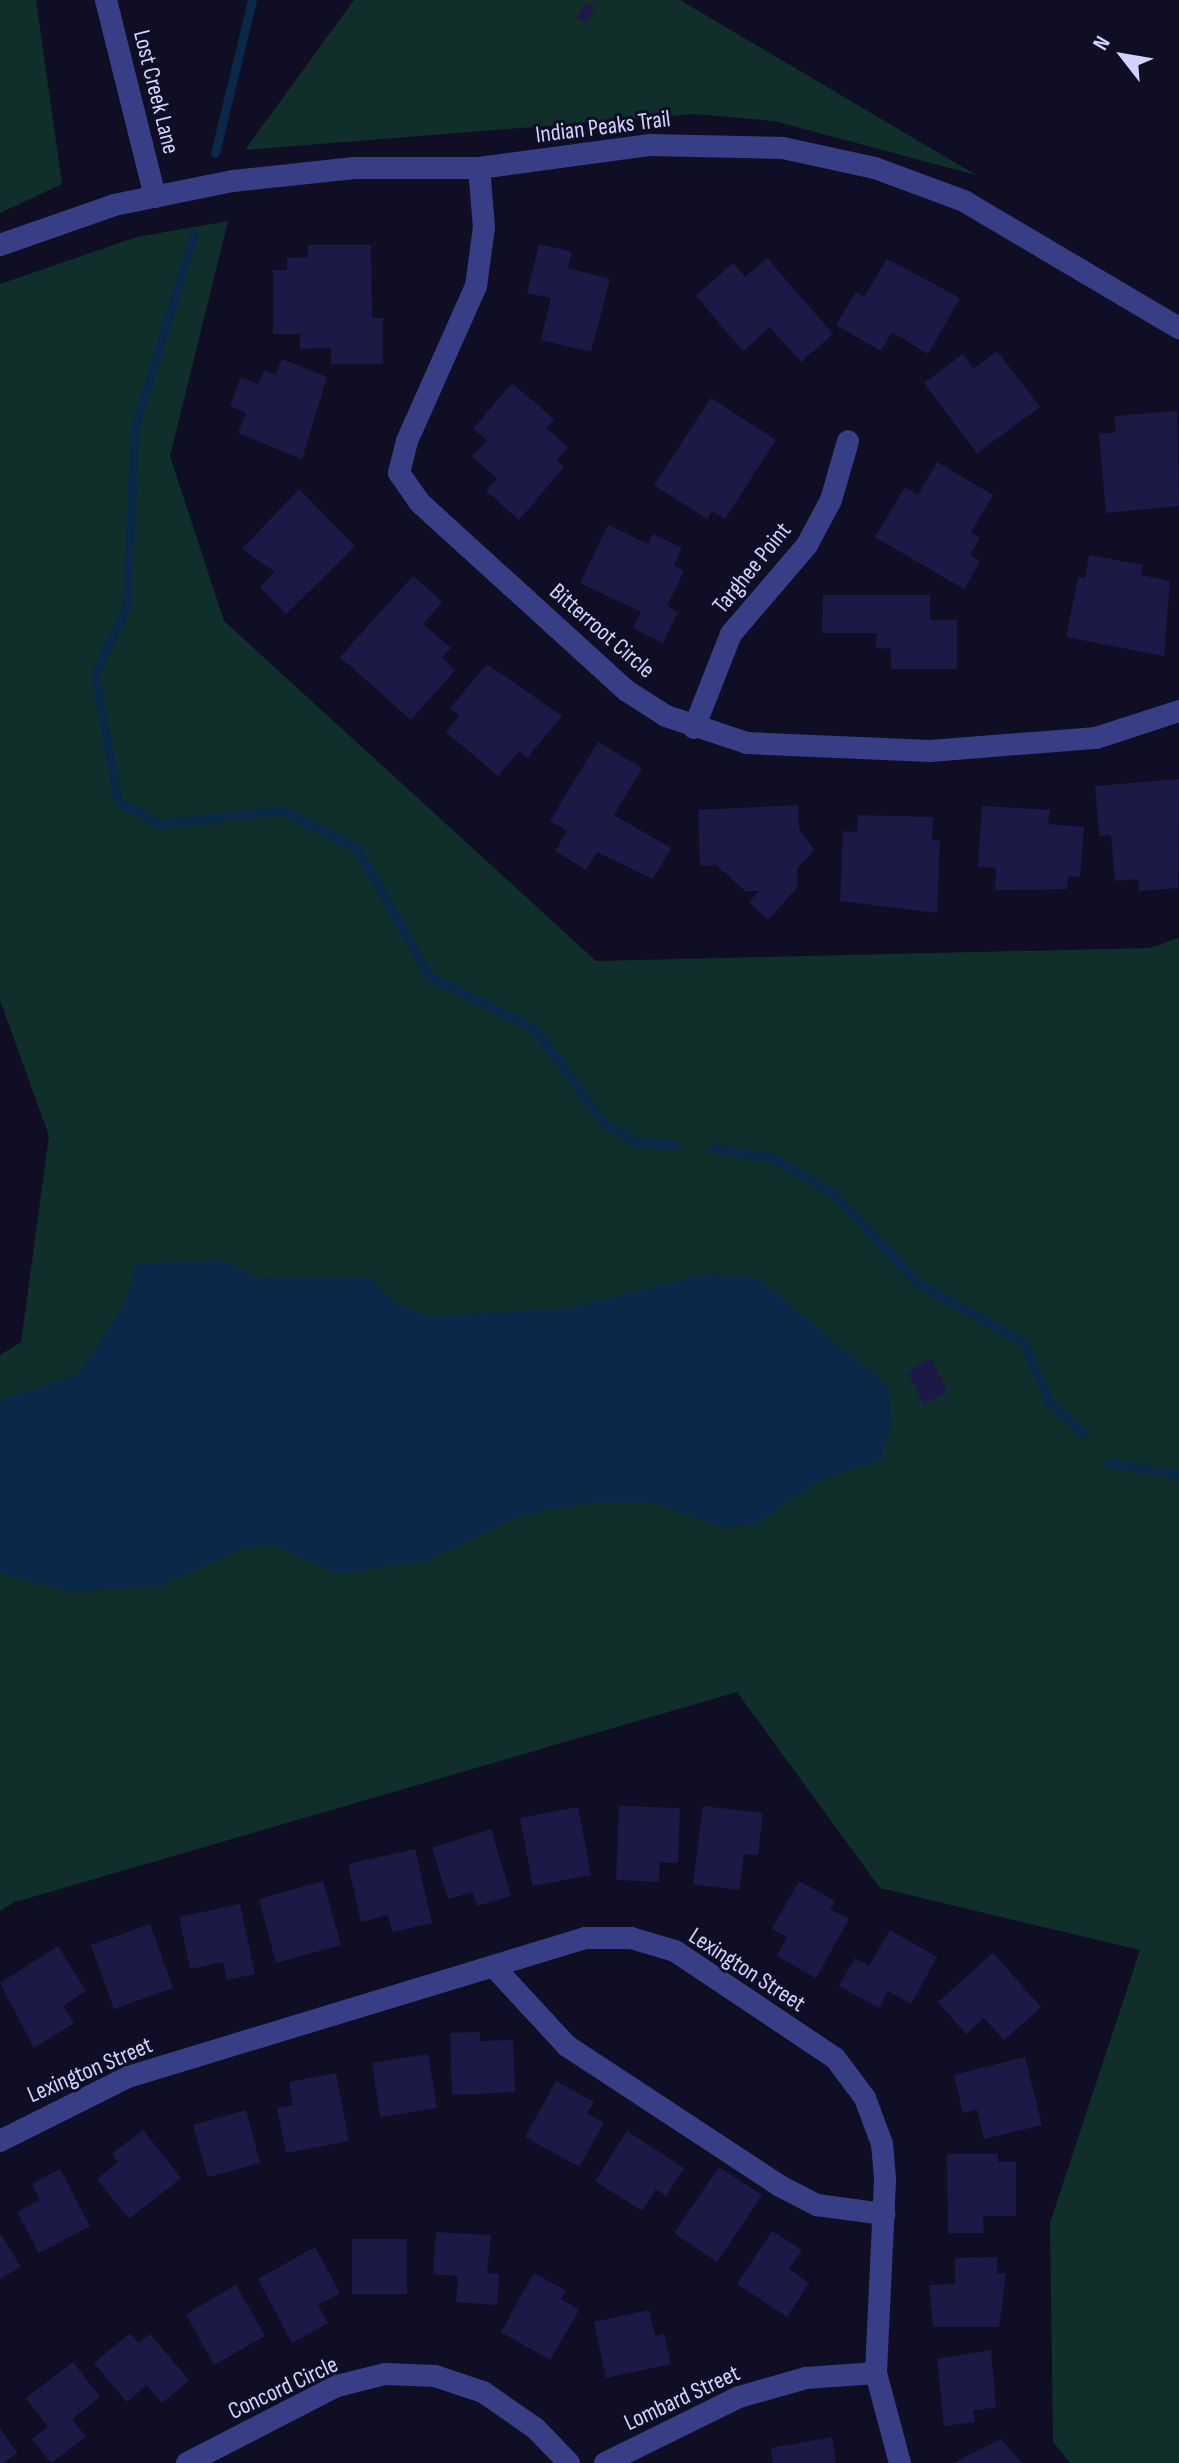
<!DOCTYPE html>
<html>
<head>
<meta charset="utf-8">
<style>
	body { margin:0 }
	#map { position:relative; width:1179px; height:2463px; overflow:hidden; background:#0f0e25; font-family:"Sofia Sans Condensed",sans-serif }
	div>[style] { position:absolute }
	.green>* { inset:0; background:#112f2a }
	.water>* { inset:0; background:#0a2848 }
	.stream>* { height:9px; margin:-4.5px; padding:0 4.5px; transform-origin:4.5px; border-radius:4.5px; background:#0a2848 }
	.building>* { inset:0; background:#1d1947 }
	.minor>* { height:22px; margin:-11px; padding:0 11px; transform-origin:11px; border-radius:11px; background:#383e85 }
	span { translate:-50% -50%; white-space:nowrap; text-align:center; line-height:1.15; -webkit-text-stroke:6px #0f0e25; paint-order:stroke }
	.street-label { font-size:24px; color:#d2d2ff }
	.north { position:absolute; left:1083px; top:16px; width:80px; height:80px; -webkit-text-stroke:6px #0f0e25; paint-order:stroke; rotate:301deg; font-size:22px; font-weight:700; line-height:32px; text-align:center; color:#d2d2ff }
	.north::after { content:''; display:block; margin:auto; width:28px; height:36px; background:#d2d2ff; clip-path:polygon(50% 0,100% 100%,50% 72%,0 100%) }
</style>
</head>
<body>
<div id="map">
	<div class="green">
		<div style="clip-path:polygon(0 0,36px 0,62px 184px,0 213px)"></div>
		<div style="clip-path:polygon(354px 0,680px 0,976px 175px,774px 121px,695px 114px,245px 150px)"></div>
		<div style="clip-path:polygon(228px 221px,170px 456px,224px 621px,596px 961px,1149px 948px,1179px 938px,1179px 2463px,1070px 2463px,1053px 2442px,1050px 2223px,1140px 1950px,880px 1888px,737px 1692px,15px 1902px,0 1911px,0 1355px,21px 1342px,49px 1136px,0 1000px,0 284px,137px 237px)"></div>
	</div>
	<div class="water">
		<div style="clip-path:polygon(223px 1260px,253px 1277px,373px 1278px,391px 1300px,426px 1317px,571px 1308px,710px 1273px,756px 1278px,888px 1385px,892px 1425px,880px 1460px,817px 1482px,753px 1525px,722px 1528px,654px 1503px,593px 1503px,523px 1515px,427px 1560px,340px 1575px,273px 1545px,245px 1548px,157px 1587px,69px 1592px,0 1573px,0 1400px,77px 1375px,125px 1304px,136px 1264px)"></div>
	</div>
	<div class="stream">
		<div style="left:215px;top:153px;width:157px;rotate:-76.4deg"></div>
		<div style="left:194px;top:233px;width:203px;rotate:106.9deg"></div>
		<div style="left:135px;top:427px;width:181px;rotate:92.8deg"></div>
		<div style="left:126px;top:608px;width:73px;rotate:115.2deg"></div>
		<div style="left:95px;top:674px;width:130px;rotate:79.8deg"></div>
		<div style="left:118px;top:802px;width:47px;rotate:27.6deg"></div>
		<div style="left:160px;top:824px;width:122px;rotate:-6.6deg"></div>
		<div style="left:281px;top:810px;width:85px;rotate:26.6deg"></div>
		<div style="left:357px;top:848px;width:147px;rotate:60.6deg"></div>
		<div style="left:429px;top:976px;width:119px;rotate:26.6deg"></div>
		<div style="left:535px;top:1029px;width:117px;rotate:53.7deg"></div>
		<div style="left:604px;top:1123px;width:37px;rotate:31deg"></div>
		<div style="left:636px;top:1142px;width:41px;rotate:4.2deg"></div>
		<div style="left:713px;top:1148px;width:61px;rotate:9.5deg"></div>
		<div style="left:773px;top:1158px;width:72px;rotate:30.8deg"></div>
		<div style="left:835px;top:1195px;width:120px;rotate:47deg"></div>
		<div style="left:917px;top:1283px;width:121px;rotate:29.1deg"></div>
		<div style="left:1023px;top:1342px;width:67px;rotate:66.1deg"></div>
		<div style="left:1050px;top:1403px;width:46px;rotate:42.4deg"></div>
		<div style="left:1108px;top:1463px;width:72px;rotate:9.6deg"></div>
	</div>
	<div class="building">
		<div style="clip-path:polygon(585px 3px,595px 7px,587px 23px,576px 18px)"></div>
		<div style="clip-path:polygon(539px 244px,572px 252px,568px 268px,610px 279px,591px 352px,541px 340px,551px 298px,527px 293px)"></div>
		<div style="clip-path:polygon(308px 245px,371px 245px,372px 318px,383px 318px,383px 364px,331px 364px,331px 348px,300px 349px,300px 334px,273px 334px,273px 270px,287px 270px,287px 258px,308px 257px)"></div>
		<div style="clip-path:polygon(767px 258px,833px 334px,801px 362px,770px 327px,743px 351px,696px 296px,733px 263px,745px 277px)"></div>
		<div style="clip-path:polygon(887px 259px,960px 298px,928px 354px,892px 332px,881px 351px,836px 325px,856px 292px,864px 297px)"></div>
		<div style="clip-path:polygon(997px 351px,1040px 407px,977px 453px,924px 383px,963px 354px,973px 369px)"></div>
		<div style="clip-path:polygon(282px 359px,327px 377px,302px 459px,238px 433px,246px 413px,230px 406px,241px 377px,258px 384px,264px 370px,275px 375px)"></div>
		<div style="clip-path:polygon(512px 383px,554px 419px,546px 428px,568px 447px,557px 460px,564px 467px,519px 520px,486px 491px,497px 478px,472px 457px,487px 440px,473px 429px)"></div>
		<div style="clip-path:polygon(711px 398px,776px 440px,725px 519px,712px 511px,707px 519px,654px 485px)"></div>
		<div style="clip-path:polygon(1177px 411px,1179px 506px,1106px 513px,1099px 434px,1116px 432px,1114px 416px)"></div>
		<div style="clip-path:polygon(937px 462px,993px 495px,971px 532px,980px 538px,970px 555px,980px 561px,964px 589px,875px 537px,905px 487px,918px 495px)"></div>
		<div style="clip-path:polygon(299px 489px,355px 546px,286px 614px,260px 587px,275px 572px,242px 549px)"></div>
		<div style="clip-path:polygon(608px 525px,648px 544px,653px 534px,682px 548px,674px 566px,684px 571px,667px 606px,678px 612px,663px 643px,633px 628px,641px 612px,580px 583px)"></div>
		<div style="clip-path:polygon(1089px 555px,1143px 565px,1141px 575px,1170px 581px,1164px 656px,1066px 637px,1078px 577px,1085px 578px)"></div>
		<div style="clip-path:polygon(413px 576px,442px 602px,423px 624px,451px 648px,442px 658px,455px 670px,411px 720px,340px 657px)"></div>
		<div style="clip-path:polygon(823px 595px,930px 595px,930px 620px,957px 620px,957px 669px,891px 669px,891px 649px,876px 648px,877px 633px,822px 633px)"></div>
		<div style="clip-path:polygon(487px 664px,562px 716px,527px 758px,519px 751px,498px 776px,446px 732px,459px 716px,450px 708px)"></div>
		<div style="clip-path:polygon(598px 742px,642px 768px,614px 815px,671px 848px,653px 879px,597px 852px,586px 870px,555px 851px,567px 831px,550px 821px)"></div>
		<div style="clip-path:polygon(1179px 779px,1178px 888px,1139px 891px,1138px 879px,1115px 881px,1111px 835px,1099px 836px,1095px 786px)"></div>
		<div style="clip-path:polygon(798px 805px,799px 829px,814px 850px,797px 869px,798px 886px,768px 920px,749px 902px,759px 891px,745px 891px,716px 865px,700px 866px,698px 810px)"></div>
		<div style="clip-path:polygon(982px 806px,1050px 810px,1048px 824px,1084px 827px,1080px 877px,1068px 876px,1067px 889px,995px 890px,996px 868px,978px 867px)"></div>
		<div style="clip-path:polygon(858px 815px,933px 817px,932px 840px,940px 841px,937px 913px,840px 901px,843px 831px,857px 832px)"></div>
		<div style="clip-path:polygon(931px 1359px,948px 1392px,924px 1405px,907px 1372px)"></div>
		<div style="clip-path:polygon(619px 1806px,680px 1808px,678px 1863px,660px 1862px,659px 1882px,616px 1880px)"></div>
		<div style="clip-path:polygon(703px 1806px,763px 1813px,758px 1855px,744px 1854px,739px 1890px,693px 1884px)"></div>
		<div style="clip-path:polygon(578px 1807px,591px 1875px,533px 1886px,520px 1818px)"></div>
		<div style="clip-path:polygon(491px 1829px,511px 1896px,477px 1906px,473px 1892px,448px 1899px,432px 1848px)"></div>
		<div style="clip-path:polygon(415px 1849px,432px 1923px,392px 1932px,388px 1915px,361px 1922px,348px 1864px)"></div>
		<div style="clip-path:polygon(323px 1881px,341px 1945px,276px 1963px,259px 1899px)"></div>
		<div style="clip-path:polygon(799px 1881px,835px 1901px,830px 1909px,849px 1919px,816px 1978px,777px 1956px,787px 1937px,772px 1929px)"></div>
		<div style="clip-path:polygon(240px 1904px,255px 1974px,227px 1980px,223px 1962px,190px 1969px,179px 1917px)"></div>
		<div style="clip-path:polygon(150px 1924px,173px 1988px,114px 2009px,91px 1945px)"></div>
		<div style="clip-path:polygon(890px 1930px,937px 1957px,911px 2004px,888px 1991px,879px 2008px,839px 1986px,855px 1958px,869px 1966px)"></div>
		<div style="clip-path:polygon(58px 1946px,86px 1991px,63px 2006px,74px 2023px,34px 2048px,0 1983px)"></div>
		<div style="clip-path:polygon(993px 1953px,1041px 2007px,1004px 2040px,984px 2018px,966px 2034px,938px 2002px)"></div>
		<div style="clip-path:polygon(480px 2032px,480px 2041px,513px 2040px,515px 2092px,452px 2095px,450px 2033px)"></div>
		<div style="clip-path:polygon(428px 2054px,437px 2108px,380px 2117px,372px 2063px)"></div>
		<div style="clip-path:polygon(1025px 2057px,1042px 2125px,984px 2139px,977px 2110px,963px 2113px,954px 2075px)"></div>
		<div style="clip-path:polygon(336px 2073px,349px 2141px,286px 2153px,277px 2108px,293px 2105px,289px 2082px)"></div>
		<div style="clip-path:polygon(556px 2081px,594px 2102px,587px 2113px,604px 2123px,579px 2167px,525px 2137px)"></div>
		<div style="clip-path:polygon(246px 2110px,260px 2163px,208px 2177px,193px 2125px)"></div>
		<div style="clip-path:polygon(143px 2130px,181px 2178px,129px 2219px,97px 2179px,118px 2162px,112px 2154px)"></div>
		<div style="clip-path:polygon(627px 2131px,684px 2168px,666px 2196px,656px 2189px,642px 2211px,595px 2181px)"></div>
		<div style="clip-path:polygon(947px 2154px,998px 2154px,998px 2162px,1016px 2162px,1016px 2216px,983px 2216px,984px 2233px,948px 2233px)"></div>
		<div style="clip-path:polygon(719px 2167px,762px 2195px,717px 2262px,674px 2233px)"></div>
		<div style="clip-path:polygon(60px 2169px,90px 2226px,39px 2253px,17px 2212px,40px 2200px,32px 2184px)"></div>
		<div style="clip-path:polygon(772px 2231px,802px 2250px,789px 2269px,809px 2283px,787px 2317px,737px 2284px)"></div>
		<div style="clip-path:polygon(436px 2232px,491px 2235px,487px 2273px,499px 2274px,497px 2305px,456px 2302px,458px 2276px,433px 2274px)"></div>
		<div style="clip-path:polygon(0 2233px,21px 2267px,0 2279px)"></div>
		<div style="clip-path:polygon(352px 2239px,407px 2239px,407px 2294px,352px 2294px)"></div>
		<div style="clip-path:polygon(315px 2247px,340px 2293px,318px 2305px,328px 2323px,292px 2343px,258px 2279px)"></div>
		<div style="clip-path:polygon(997px 2257px,997px 2274px,1006px 2273px,999px 2327px,933px 2327px,929px 2285px,955px 2284px,955px 2258px)"></div>
		<div style="clip-path:polygon(534px 2273px,566px 2291px,561px 2299px,579px 2310px,550px 2360px,501px 2332px)"></div>
		<div style="clip-path:polygon(236px 2285px,265px 2336px,214px 2365px,186px 2314px)"></div>
		<div style="clip-path:polygon(649px 2310px,655px 2336px,664px 2334px,671px 2364px,606px 2378px,594px 2322px)"></div>
		<div style="clip-path:polygon(130px 2333px,138px 2343px,150px 2334px,189px 2380px,162px 2403px,147px 2385px,127px 2402px,94px 2363px)"></div>
		<div style="clip-path:polygon(991px 2350px,996px 2407px,973px 2411px,975px 2422px,944px 2426px,937px 2359px)"></div>
		<div style="clip-path:polygon(73px 2362px,100px 2397px,72px 2419px,86px 2437px,51px 2463px,32px 2439px,48px 2427px,26px 2398px)"></div>
		<div style="clip-path:polygon(0 2428px,17px 2453px,4px 2463px,0 2463px)"></div>
		<div style="clip-path:polygon(832px 2437px,836px 2463px,773px 2463px,771px 2448px)"></div>
		<div style="clip-path:polygon(1001px 2439px,1022px 2463px,953px 2463px)"></div>
	</div>
	<div class="minor">
		<div style="left:106px;top:0;width:203px;rotate:76deg"></div>
		<div style="left:479px;top:168px;width:59px;rotate:85.2deg"></div>
		<div style="left:484px;top:227px;width:60px;rotate:97.7deg"></div>
		<div style="left:476px;top:286px;width:170px;rotate:114deg"></div>
		<div style="left:407px;top:441px;width:33px;rotate:104deg"></div>
		<div style="left:399px;top:473px;width:35px;rotate:55deg"></div>
		<div style="left:419px;top:502px;width:281px;rotate:42.3deg"></div>
		<div style="left:627px;top:691px;width:46px;rotate:32.7deg"></div>
		<div style="left:666px;top:716px;width:85px;rotate:18.4deg"></div>
		<div style="left:747px;top:743px;width:183px;rotate:2.5deg"></div>
		<div style="left:930px;top:751px;width:167px;rotate:-4.5deg"></div>
		<div style="left:1096px;top:738px;width:87px;rotate:-18deg"></div>
		<div style="left:0;top:245px;width:121px;rotate:-19.3deg"></div>
		<div style="left:114px;top:205px;width:121px;rotate:-11.4deg"></div>
		<div style="left:233px;top:181px;width:122px;rotate:-6.1deg"></div>
		<div style="left:354px;top:168px;width:125px"></div>
		<div style="left:479px;top:168px;width:173px;rotate:-7.7deg"></div>
		<div style="left:650px;top:145px;width:133px;rotate:1.3deg"></div>
		<div style="left:783px;top:148px;width:94px;rotate:12.3deg"></div>
		<div style="left:875px;top:168px;width:95px;rotate:20.3deg"></div>
		<div style="left:964px;top:201px;width:250px;rotate:30.6deg"></div>
		<div style="left:694px;top:728px;width:101px;rotate:-68.5deg"></div>
		<div style="left:731px;top:634px;width:117px;rotate:-49.5deg"></div>
		<div style="left:807px;top:545px;width:51px;rotate:-61.9deg"></div>
		<div style="left:831px;top:500px;width:61px;rotate:-73.9deg"></div>
		<div style="left:493px;top:1966px;width:109px;rotate:47.2deg"></div>
		<div style="left:567px;top:2046px;width:255px;rotate:33.3deg"></div>
		<div style="left:780px;top:2186px;width:42px;rotate:27.2deg"></div>
		<div style="left:817px;top:2205px;width:68px;rotate:7.7deg"></div>
		<div style="left:0;top:2141px;width:143px;rotate:-26.6deg"></div>
		<div style="left:128px;top:2077px;width:478px;rotate:-16.9deg"></div>
		<div style="left:585px;top:1938px;width:46px"></div>
		<div style="left:631px;top:1938px;width:46px;rotate:16.5deg"></div>
		<div style="left:675px;top:1951px;width:192px;rotate:33.8deg"></div>
		<div style="left:835px;top:2058px;width:50px;rotate:53.1deg"></div>
		<div style="left:865px;top:2098px;width:49px;rotate:69.7deg"></div>
		<div style="left:882px;top:2144px;width:37px;rotate:85deg"></div>
		<div style="left:885px;top:2181px;width:192px;rotate:92.7deg"></div>
		<div style="left:876px;top:2373px;width:93px;rotate:75.1deg"></div>
		<div style="left:187px;top:2463px;width:169px;rotate:-27.2deg"></div>
		<div style="left:337px;top:2386px;width:49px;rotate:-14deg"></div>
		<div style="left:385px;top:2374px;width:50px;rotate:2.3deg"></div>
		<div style="left:435px;top:2376px;width:51px;rotate:18.4deg"></div>
		<div style="left:483px;top:2392px;width:63px;rotate:34.7deg"></div>
		<div style="left:535px;top:2428px;width:49px;rotate:45.8deg"></div>
		<div style="left:605px;top:2463px;width:149px;rotate:-26.2deg"></div>
		<div style="left:739px;top:2397px;width:70px;rotate:-15.8deg"></div>
		<div style="left:806px;top:2378px;width:70px;rotate:-4.1deg"></div>
	</div>
	<div class="street-label">
		<span style="left:156px;top:92px;rotate:76deg">Lost Creek Lane</span>
		<span style="left:603px;top:127px;rotate:-7deg">Indian Peaks Trail</span>
		<span style="left:752px;top:568px;rotate:-51deg">Targhee Point</span>
		<span style="left:602px;top:631px;rotate:41deg">Bitterroot Circle</span>
		<span style="left:747px;top:1970px;rotate:33deg">Lexington Street</span>
		<span style="left:90px;top:2070px;rotate:-23deg">Lexington Street</span>
		<span style="left:283px;top:2388px;rotate:-25deg">Concord Circle</span>
		<span style="left:682px;top:2398px;rotate:-25deg">Lombard Street</span>
	</div>
	<div class="north">N</div>
</div>
</body>
</html>
